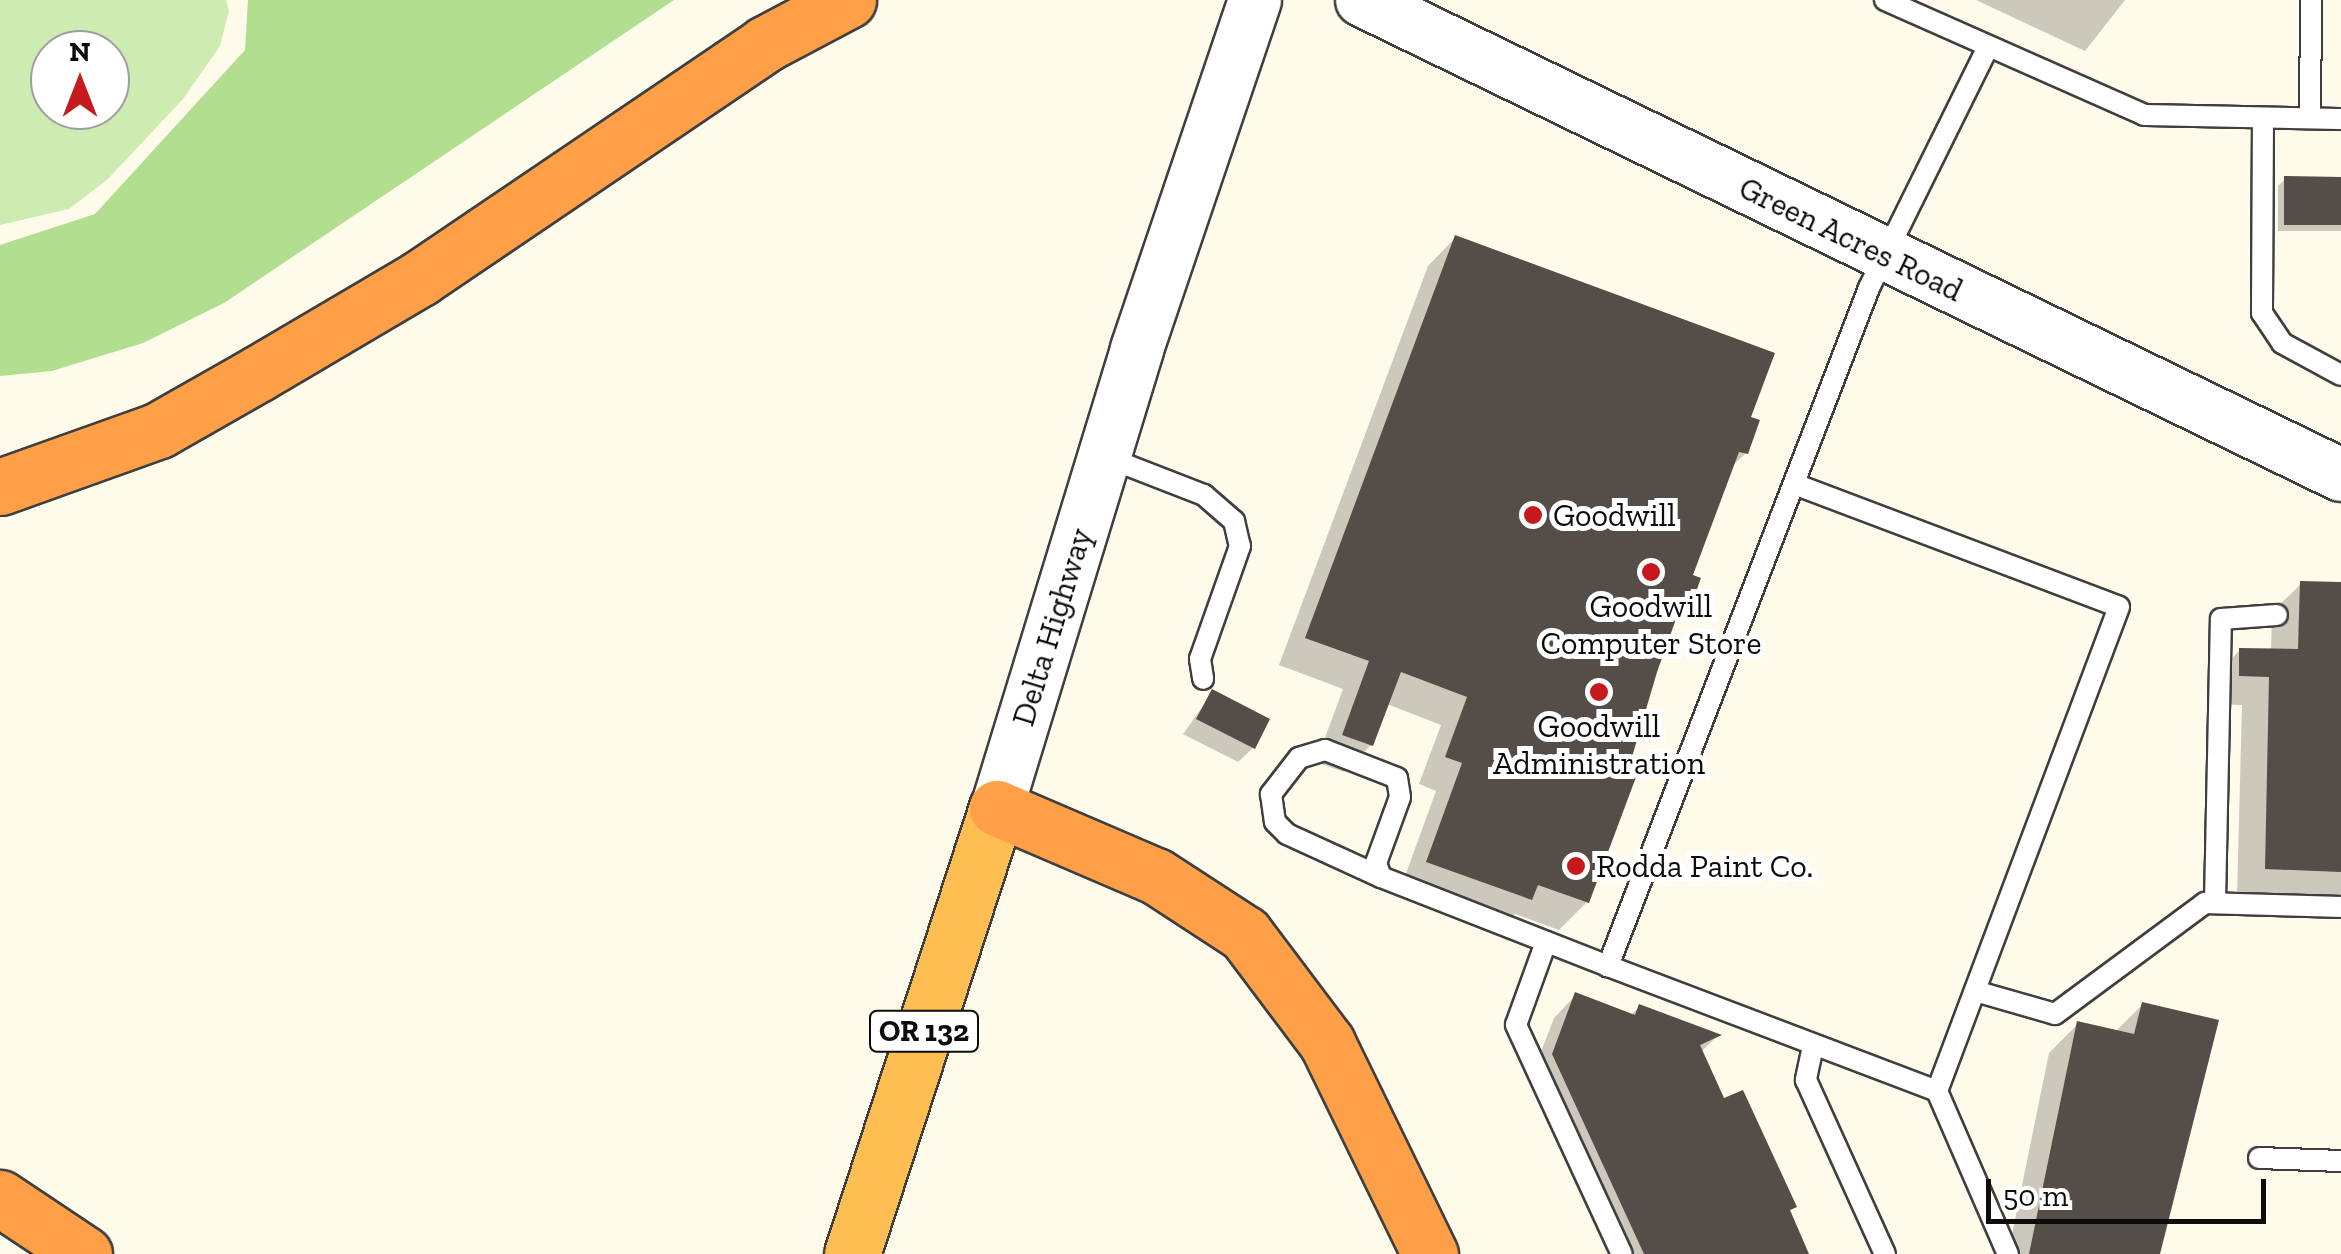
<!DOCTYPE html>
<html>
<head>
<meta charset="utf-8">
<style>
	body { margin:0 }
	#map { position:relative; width:2341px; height:1254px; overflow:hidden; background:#fffbea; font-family:"Zilla Slab",serif }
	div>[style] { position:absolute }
	.green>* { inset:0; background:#ceecb1 }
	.forest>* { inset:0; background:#b1de8f }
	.shadow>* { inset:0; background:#0003 }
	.building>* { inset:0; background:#554d47 }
	.roads { filter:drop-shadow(2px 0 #3f3f3f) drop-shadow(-2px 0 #3f3f3f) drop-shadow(0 2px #3f3f3f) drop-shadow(0 -2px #3f3f3f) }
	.service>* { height:20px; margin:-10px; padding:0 10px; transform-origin:10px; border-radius:10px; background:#fff }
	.tertiary>* { height:52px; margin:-26px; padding:0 26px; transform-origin:26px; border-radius:26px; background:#fff }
	.trunk>* { height:55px; margin:-27.5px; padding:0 27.5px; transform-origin:27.5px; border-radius:27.5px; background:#ffbe51 }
	.motorway>* { height:55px; margin:-27.5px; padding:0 27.5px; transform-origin:27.5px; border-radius:27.5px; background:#ffa048 }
	.dots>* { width:28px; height:28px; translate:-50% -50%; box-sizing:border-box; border:5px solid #fff; border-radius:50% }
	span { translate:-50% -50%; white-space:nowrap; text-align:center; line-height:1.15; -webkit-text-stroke:10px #fff; paint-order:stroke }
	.shield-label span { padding:2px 8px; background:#fff; border:2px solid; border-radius:8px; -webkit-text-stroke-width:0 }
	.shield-label { font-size:30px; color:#0c0c0c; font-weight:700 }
	.street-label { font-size:32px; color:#0c0c0c }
	.poi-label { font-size:32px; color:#0c0c0c }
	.left { translate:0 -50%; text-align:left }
	.north { position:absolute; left:30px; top:30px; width:100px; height:100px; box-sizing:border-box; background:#fff; border:2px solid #9e9e9e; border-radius:50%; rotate:0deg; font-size:28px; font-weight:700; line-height:40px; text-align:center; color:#0c0c0c }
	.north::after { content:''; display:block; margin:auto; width:35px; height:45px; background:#c6191d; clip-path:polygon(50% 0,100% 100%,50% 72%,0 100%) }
	.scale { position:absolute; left:1986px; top:1179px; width:280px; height:45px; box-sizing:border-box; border:5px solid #0c0c0c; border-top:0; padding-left:12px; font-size:30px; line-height:35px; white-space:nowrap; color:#0c0c0c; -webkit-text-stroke:8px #fff; paint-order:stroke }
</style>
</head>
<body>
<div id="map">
	<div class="green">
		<div style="clip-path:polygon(evenodd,0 0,226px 0,229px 11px,220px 46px,183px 99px,108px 179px,69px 209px,0 225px,0 0,50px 50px,110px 50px,110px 110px,50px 110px,50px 50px)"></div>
	</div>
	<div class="forest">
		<div style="clip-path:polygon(248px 0,674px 0,224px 303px,143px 343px,52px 371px,0 376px,0 245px,95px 214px,245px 50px)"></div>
	</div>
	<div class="shadow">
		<div style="clip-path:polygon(1976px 0,2125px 0,2085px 51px)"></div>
		<div style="clip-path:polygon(2285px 179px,2341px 179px,2341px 231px,2278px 231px,2278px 186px)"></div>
		<div style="clip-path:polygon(1455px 238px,1748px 418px,1746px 453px,1730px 468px,1690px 577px,1687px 610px,1671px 626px,1587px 902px,1559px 930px,1515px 914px,1502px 927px,1400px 890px,1436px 791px,1419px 784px,1441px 725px,1387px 704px,1371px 745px,1344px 772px,1316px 762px,1343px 689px,1279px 665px,1428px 266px)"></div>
		<div style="clip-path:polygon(2301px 584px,2341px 585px,2341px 907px,2237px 897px,2242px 705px,2211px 704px,2212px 679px,2240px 650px,2271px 651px,2272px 612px)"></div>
		<div style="clip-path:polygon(1213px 692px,1253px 748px,1238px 762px,1183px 734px)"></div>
		<div style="clip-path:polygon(1576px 995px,1630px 1016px,1639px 1007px,1717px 1036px,1701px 1052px,1723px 1102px,1794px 1207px,1788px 1213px,1807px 1254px,1612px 1254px,1531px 1077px,1554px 1018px)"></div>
		<div style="clip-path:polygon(2142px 1005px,2158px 1254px,2008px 1254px,2049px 1053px,2078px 1024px,2115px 1032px)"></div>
	</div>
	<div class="building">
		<div style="clip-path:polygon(2284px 176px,2341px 177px,2341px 225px,2284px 225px)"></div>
		<div style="clip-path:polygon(1455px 235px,1775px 353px,1751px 417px,1760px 420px,1748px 454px,1739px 452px,1693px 575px,1701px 578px,1689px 611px,1680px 608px,1657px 672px,1632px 757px,1642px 761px,1589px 903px,1538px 885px,1532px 900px,1426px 862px,1462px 763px,1445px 757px,1467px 697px,1401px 672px,1373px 746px,1342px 735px,1369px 661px,1305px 638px)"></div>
		<div style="clip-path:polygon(2300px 581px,2341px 582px,2341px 872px,2265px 869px,2269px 677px,2239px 676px,2239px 648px,2298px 649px)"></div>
		<div style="clip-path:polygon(1212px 689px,1270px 719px,1255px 749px,1196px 719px)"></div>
		<div style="clip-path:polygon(1575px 992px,1635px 1015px,1639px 1004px,1722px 1035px,1700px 1045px,1724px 1098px,1743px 1090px,1797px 1207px,1790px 1210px,1809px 1254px,1644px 1254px,1552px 1054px)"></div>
		<div style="clip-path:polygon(2142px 1002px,2219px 1020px,2160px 1254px,2029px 1254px,2077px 1021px,2134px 1034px)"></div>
	</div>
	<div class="roads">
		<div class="service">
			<div style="left:1885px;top:0;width:283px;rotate:23.9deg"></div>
			<div style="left:2144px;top:115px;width:197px;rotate:1.2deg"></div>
			<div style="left:1987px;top:49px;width:267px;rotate:116.3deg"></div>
			<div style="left:1869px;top:288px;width:727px;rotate:111.05deg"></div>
			<div style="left:1608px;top:966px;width:352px;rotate:20.8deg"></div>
			<div style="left:1937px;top:1091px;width:178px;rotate:66.5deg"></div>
			<div style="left:2263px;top:118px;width:195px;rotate:90.3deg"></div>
			<div style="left:2262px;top:313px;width:36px;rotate:56deg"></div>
			<div style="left:2282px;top:343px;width:67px;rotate:28.5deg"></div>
			<div style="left:2310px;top:118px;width:118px;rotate:-89.5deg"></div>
			<div style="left:1106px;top:457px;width:105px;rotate:21.2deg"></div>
			<div style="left:1204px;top:495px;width:40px;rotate:41deg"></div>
			<div style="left:1234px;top:521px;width:26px;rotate:77deg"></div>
			<div style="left:1240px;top:546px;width:120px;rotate:109.5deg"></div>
			<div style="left:1200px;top:659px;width:20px;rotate:81deg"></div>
			<div style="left:1794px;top:484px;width:347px;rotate:20.7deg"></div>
			<div style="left:2119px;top:607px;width:517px;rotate:110.61deg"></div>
			<div style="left:1381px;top:877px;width:15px;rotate:-110deg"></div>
			<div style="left:1376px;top:863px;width:70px;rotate:-70deg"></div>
			<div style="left:1400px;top:797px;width:19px;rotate:-99deg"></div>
			<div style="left:1397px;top:778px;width:77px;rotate:-158.7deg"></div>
			<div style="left:1325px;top:750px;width:27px;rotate:163deg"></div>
			<div style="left:1299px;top:758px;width:46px;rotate:127.9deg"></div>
			<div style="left:1271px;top:794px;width:28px;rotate:82deg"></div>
			<div style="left:1275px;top:822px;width:17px;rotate:45deg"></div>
			<div style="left:1287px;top:834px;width:103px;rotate:24.6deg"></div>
			<div style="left:1381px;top:877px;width:244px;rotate:21.4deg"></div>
			<div style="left:2215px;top:902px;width:283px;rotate:-88.8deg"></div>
			<div style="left:2221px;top:619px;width:56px;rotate:-4.1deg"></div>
			<div style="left:1546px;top:942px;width:88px;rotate:109.9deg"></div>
			<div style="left:1516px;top:1025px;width:252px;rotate:65.2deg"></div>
			<div style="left:1975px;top:991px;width:83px;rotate:16deg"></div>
			<div style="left:2055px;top:1014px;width:187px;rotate:-36.5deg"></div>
			<div style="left:2205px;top:903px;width:136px;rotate:1.7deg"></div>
			<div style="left:1813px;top:1046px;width:35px;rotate:102deg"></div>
			<div style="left:1806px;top:1080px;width:191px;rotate:65.6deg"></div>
			<div style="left:2259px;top:1158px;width:82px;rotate:2.1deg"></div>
		</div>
		<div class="tertiary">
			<div style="left:1362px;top:0;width:1088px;rotate:25.88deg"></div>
			<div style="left:997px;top:808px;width:480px;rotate:-73deg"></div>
			<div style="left:1137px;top:349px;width:368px;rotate:-71.3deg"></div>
		</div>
		<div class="trunk">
			<div style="left:852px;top:1254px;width:469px;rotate:-72deg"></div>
		</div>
		<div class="motorway">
			<div style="left:0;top:487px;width:169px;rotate:-19.7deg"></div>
			<div style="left:159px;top:430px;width:115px;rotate:-29.7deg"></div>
			<div style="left:259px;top:373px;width:187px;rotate:-30.5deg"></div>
			<div style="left:420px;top:278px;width:417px;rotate:-34.1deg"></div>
			<div style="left:765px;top:44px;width:94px;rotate:-27.9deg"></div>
			<div style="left:997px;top:808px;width:173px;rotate:23.2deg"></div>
			<div style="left:1156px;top:876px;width:106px;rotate:33.1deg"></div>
			<div style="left:1245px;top:934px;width:136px;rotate:53deg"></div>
			<div style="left:1327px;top:1043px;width:235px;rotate:64deg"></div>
			<div style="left:0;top:1198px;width:101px;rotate:33.7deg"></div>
		</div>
	</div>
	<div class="dots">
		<div style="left:1533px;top:515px;background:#c6191d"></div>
		<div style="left:1651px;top:572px;background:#c6191d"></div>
		<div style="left:1599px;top:692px;background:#c6191d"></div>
		<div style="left:1576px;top:866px;background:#c6191d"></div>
	</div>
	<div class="shield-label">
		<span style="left:924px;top:1031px">OR 132</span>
	</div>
	<div class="street-label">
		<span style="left:1851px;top:239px;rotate:26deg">Green Acres Road</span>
		<span style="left:1052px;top:627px;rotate:-73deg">Delta Highway</span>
	</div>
	<div class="poi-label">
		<span class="left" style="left:1553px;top:515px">Goodwill</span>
		<span style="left:1651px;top:625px">Goodwill<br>Computer Store</span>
		<span style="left:1599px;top:745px">Goodwill<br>Administration</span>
		<span class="left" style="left:1596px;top:866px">Rodda Paint Co.</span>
	</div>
	<div class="north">N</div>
	<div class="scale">50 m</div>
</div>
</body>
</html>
